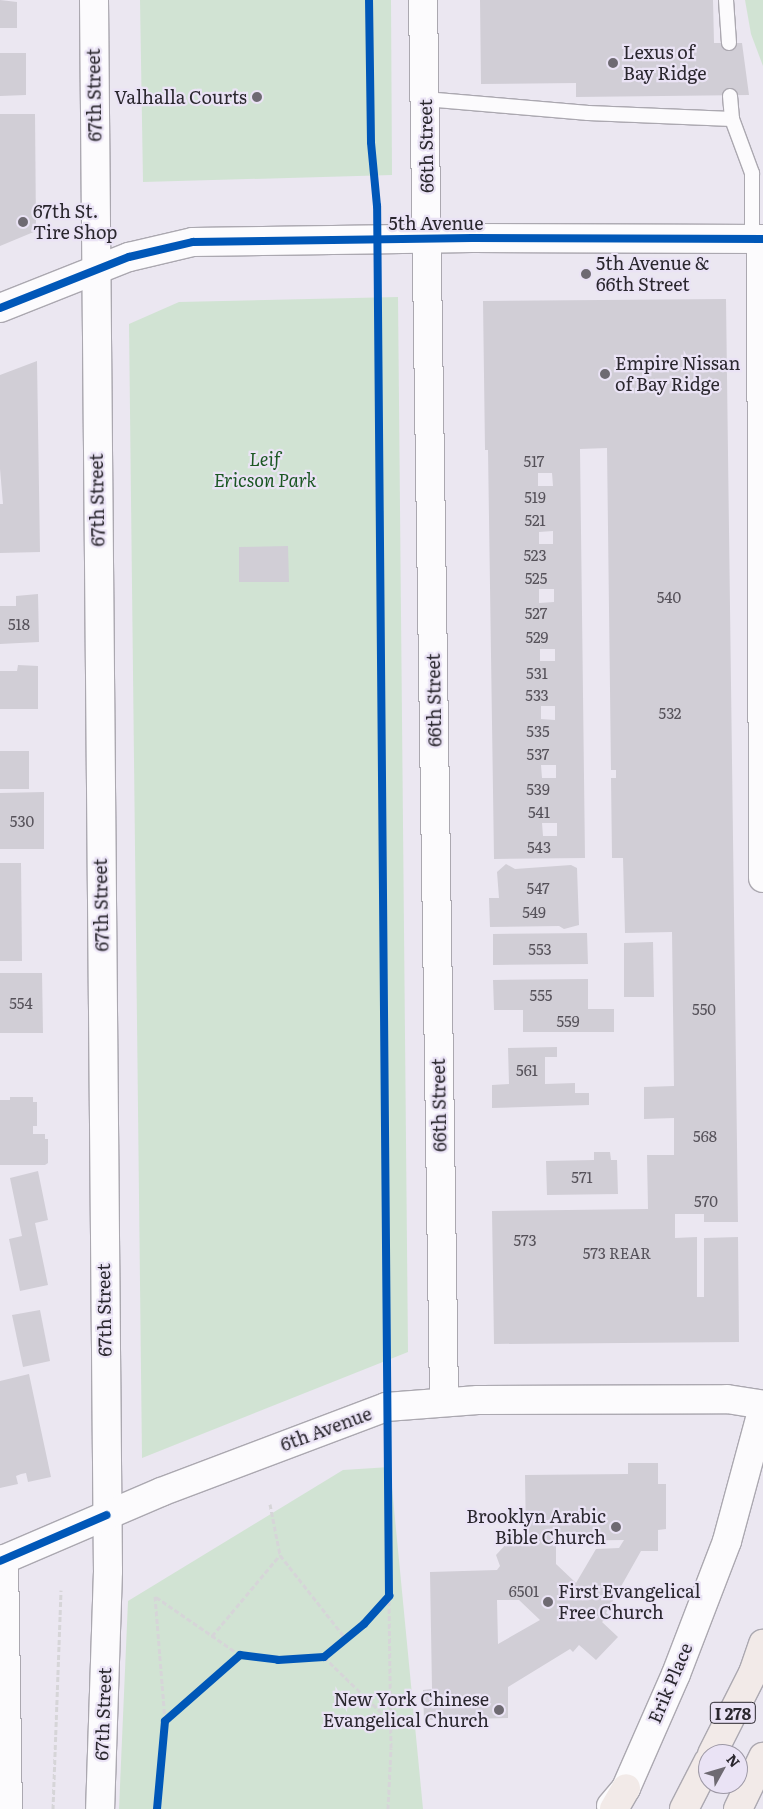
<!DOCTYPE html>
<html>
<head>
<meta charset="utf-8">
<style>
	body { margin:0 }
	#map { position:relative; width:763px; height:1809px; overflow:hidden; background:#ebe7f1; font-family:Literata,serif }
	div>[style] { position:absolute }
	.green>* { inset:0; background:#d1e3d3 }
	.building>* { inset:0; background:#d1ced6 }
	.path>* { height:3px; margin-top:-1.5px; transform-origin:0; background:repeating-linear-gradient(90deg,#d6d5d8 0 5px,transparent 0 7.5px) }
	.roads { filter:drop-shadow(1px 0 #aba8b0) drop-shadow(-1px 0 #aba8b0) drop-shadow(0 1px #aba8b0) drop-shadow(0 -1px #aba8b0) }
	.lane>* { height:14px; margin:-7px; padding:0 7px; transform-origin:7px; border-radius:7px; background:#fcfbfd }
	.street>* { height:28px; margin:-14px; padding:0 14px; transform-origin:14px; border-radius:14px; background:#fcfbfd }
	.secondary>* { height:28px; margin:-14px; padding:0 14px; transform-origin:14px; border-radius:14px; background:#fcfbfd }
	.highway>* { height:28px; margin:-14px; padding:0 14px; transform-origin:14px; border-radius:14px; background:#f2eae8 }
	.cycleway>* { height:8px; margin:-4px; padding:0 4px; transform-origin:4px; border-radius:4px; background:#0057b8 }
	.dots>* { width:14px; height:14px; translate:-50% -50%; box-sizing:border-box; border:2px solid #eae3f5; border-radius:50% }
	span { translate:-50% -50%; white-space:nowrap; text-align:center; line-height:1.15; -webkit-text-stroke:4.5px #eae3f5; paint-order:stroke }
	.number-label { font-size:15px; color:#56525a }
	.number-label span { -webkit-text-stroke-width:0 }
	.shield-label span { padding:1px 4px; background:#eae3f5; border:1px solid; border-radius:4px; -webkit-text-stroke-width:0 }
	.shield-label { font-size:16px; color:#2a272e; font-weight:700 }
	.poi-label { font-size:18px; color:#2a272e }
	.left { translate:0 -50%; text-align:left }
	.right { translate:-100% -50%; text-align:right }
	.street-label { font-size:18px; color:#2a272e }
	.park-label { font-size:18px; color:#1b5723; font-style:italic }
	.north { position:absolute; left:698px; top:1744px; width:50px; height:50px; box-sizing:border-box; background:#eae3f5; border:1px solid #9d98a5; border-radius:50%; rotate:51deg; font-size:14px; font-weight:700; line-height:20px; text-align:center; color:#2a272e }
	.north::after { content:''; display:block; margin:auto; width:18px; height:22px; background:#6e6a72; clip-path:polygon(50% 0,100% 100%,50% 72%,0 100%) }
</style>
</head>
<body>
<div id="map">
	<div class="green">
		<div style="clip-path:polygon(140px 0,391px 0,392px 175px,143px 182px)"></div>
		<div style="clip-path:polygon(745px 0,763px 0,763px 66px,751px 34px)"></div>
		<div style="clip-path:polygon(398px 297px,408px 1352px,142px 1458px,129px 324px,179px 302px)"></div>
		<div style="clip-path:polygon(390px 1467px,423px 1809px,119px 1809px,128px 1601px,343px 1470px)"></div>
	</div>
	<div class="building">
		<div style="clip-path:polygon(0 0,17px 2px,17px 28px,0 28px)"></div>
		<div style="clip-path:polygon(480px 0,713px 0,714px 43px,742px 43px,749px 95px,576px 97px,576px 83px,481px 84px)"></div>
		<div style="clip-path:polygon(0 53px,26px 53px,26px 95px,0 96px)"></div>
		<div style="clip-path:polygon(0 114px,35px 114px,36px 231px,0 246px)"></div>
		<div style="clip-path:polygon(evenodd,726px 299px,738px 1222px,704px 1222px,704px 1214px,675px 1214px,675px 1238px,697px 1237px,697px 1297px,704px 1297px,704px 1238px,738px 1237px,739px 1342px,494px 1344px,492px 1211px,648px 1209px,647px 1155px,674px 1155px,674px 1118px,644px 1119px,644px 1087px,674px 1086px,672px 932px,625px 933px,623px 858px,612px 858px,611px 778px,616px 778px,616px 770px,611px 770px,607px 448px,580px 449px,585px 858px,494px 859px,488px 450px,485px 450px,483px 301px,726px 299px,538px 473px,552px 473px,553px 486px,538px 486px,538px 473px,726px 299px,553px 531px,553px 544px,539px 544px,539px 532px,553px 531px,726px 299px,539px 589px,554px 589px,554px 602px,539px 603px,539px 589px,726px 299px,540px 649px,555px 649px,555px 661px,540px 661px,540px 649px,726px 299px,541px 706px,555px 706px,555px 720px,541px 719px,541px 706px,726px 299px,541px 765px,556px 765px,556px 778px,542px 778px,541px 765px,726px 299px,542px 823px,557px 823px,557px 836px,543px 836px,542px 823px)"></div>
		<div style="clip-path:polygon(37px 361px,40px 552px,0 553px,0 504px,3px 504px,0 469px,0 375px)"></div>
		<div style="clip-path:polygon(288px 546px,289px 582px,239px 582px,239px 547px)"></div>
		<div style="clip-path:polygon(38px 594px,39px 642px,0 644px,0 606px,16px 606px,16px 596px)"></div>
		<div style="clip-path:polygon(18px 665px,38px 666px,38px 709px,0 709px,0 671px,17px 671px)"></div>
		<div style="clip-path:polygon(0 751px,29px 751px,29px 789px,0 789px)"></div>
		<div style="clip-path:polygon(44px 792px,44px 849px,0 849px,0 793px)"></div>
		<div style="clip-path:polygon(0 863px,21px 863px,22px 961px,0 961px)"></div>
		<div style="clip-path:polygon(506px 864px,515px 869px,571px 865px,577px 868px,579px 925px,564px 929px,559px 926px,490px 927px,489px 898px,499px 898px,497px 872px)"></div>
		<div style="clip-path:polygon(587px 933px,588px 964px,493px 965px,493px 934px)"></div>
		<div style="clip-path:polygon(653px 942px,654px 997px,624px 997px,624px 943px)"></div>
		<div style="clip-path:polygon(0 973px,42px 973px,43px 1033px,0 1033px)"></div>
		<div style="clip-path:polygon(588px 979px,588px 1009px,614px 1009px,614px 1032px,523px 1032px,523px 1010px,494px 1010px,493px 980px)"></div>
		<div style="clip-path:polygon(557px 1047px,557px 1057px,545px 1057px,545px 1084px,575px 1083px,575px 1093px,589px 1093px,589px 1105px,492px 1108px,492px 1085px,509px 1084px,508px 1048px)"></div>
		<div style="clip-path:polygon(10px 1097px,33px 1097px,33px 1102px,37px 1102px,37px 1126px,33px 1126px,33px 1134px,45px 1134px,45px 1139px,48px 1139px,48px 1163px,45px 1165px,0 1165px,0 1100px,10px 1100px)"></div>
		<div style="clip-path:polygon(594px 1152px,610px 1152px,611px 1160px,617px 1160px,618px 1194px,547px 1195px,546px 1161px,594px 1160px)"></div>
		<div style="clip-path:polygon(38px 1171px,48px 1220px,35px 1223px,48px 1285px,20px 1291px,9px 1239px,22px 1236px,10px 1178px)"></div>
		<div style="clip-path:polygon(40px 1310px,50px 1361px,23px 1367px,12px 1315px)"></div>
		<div style="clip-path:polygon(29px 1374px,51px 1477px,28px 1482px,26px 1473px,21px 1474px,16px 1476px,18px 1484px,0 1488px,0 1381px)"></div>
		<div style="clip-path:polygon(evenodd,628px 1463px,658px 1463px,658px 1484px,666px 1484px,666px 1529px,658px 1530px,658px 1551px,641px 1551px,606px 1613px,609px 1615px,602px 1622px,618px 1637px,596px 1660px,579px 1645px,573px 1652px,570px 1649px,508px 1687px,508px 1718px,424px 1720px,423px 1690px,432px 1689px,430px 1572px,497px 1570px,500px 1566px,496px 1555px,509px 1541px,522px 1544px,526px 1540px,525px 1475px,628px 1474px,628px 1463px,624px 1540px,619px 1548px,596px 1549px,576px 1583px,556px 1564px,556px 1541px,624px 1540px,628px 1463px,497px 1600px,519px 1600px,540px 1620px,498px 1644px,497px 1600px)"></div>
	</div>
	<div class="path">
		<div style="left:270px;top:1504px;width:52px;rotate:78.9deg"></div>
		<div style="left:280px;top:1555px;width:107px;rotate:51.8deg"></div>
		<div style="left:155px;top:1596px;width:124px;rotate:85.4deg"></div>
		<div style="left:156px;top:1597px;width:102px;rotate:34.6deg"></div>
		<div style="left:212px;top:1636px;width:106px;rotate:-50deg"></div>
		<div style="left:324px;top:1657px;width:93px;rotate:44.1deg"></div>
		<div style="left:53px;top:1809px;width:219px;rotate:-87.9deg"></div>
		<div style="left:157px;top:1809px;width:88px;rotate:-84.8deg"></div>
		<div style="left:165px;top:1721px;width:100px;rotate:-41.3deg"></div>
		<div style="left:240px;top:1655px;width:38px;rotate:7deg"></div>
		<div style="left:278px;top:1660px;width:46px;rotate:-3.7deg"></div>
		<div style="left:324px;top:1657px;width:52px;rotate:-39.5deg"></div>
		<div style="left:364px;top:1624px;width:38px;rotate:-48deg"></div>
		<div style="left:389px;top:1596px;width:157px;rotate:-91.1deg"></div>
		<div style="left:388px;top:1809px;width:61px;rotate:-87.2deg"></div>
		<div style="left:391px;top:1748px;width:151px;rotate:-90.8deg"></div>
	</div>
	<div class="roads">
		<div class="lane">
			<div style="left:726px;top:0;width:43px;rotate:86deg"></div>
			<div style="left:730px;top:96px;width:23px;rotate:85deg"></div>
			<div style="left:732px;top:119px;width:58px;rotate:69.7deg"></div>
			<div style="left:752px;top:173px;width:67px;rotate:90deg"></div>
			<div style="left:425px;top:99px;width:164px;rotate:4.9deg"></div>
			<div style="left:588px;top:113px;width:144px;rotate:2.4deg"></div>
		</div>
		<div class="street">
			<div style="left:761px;top:239px;width:639px;rotate:89.82deg"></div>
			<div style="left:4px;top:1559px;width:250px;rotate:89.1deg"></div>
		</div>
		<div class="secondary">
			<div style="left:94px;top:0;width:1571px;rotate:89.49deg"></div>
			<div style="left:108px;top:1571px;width:238px;rotate:91.9deg"></div>
			<div style="left:423px;top:0;width:1401px;rotate:89.14deg"></div>
			<div style="left:0;top:308px;width:139px;rotate:-21.6deg"></div>
			<div style="left:129px;top:257px;width:66px;rotate:-13.2deg"></div>
			<div style="left:193px;top:242px;width:279px;rotate:-0.8deg"></div>
			<div style="left:472px;top:238px;width:291px;rotate:0.2deg"></div>
			<div style="left:0;top:1561px;width:175px;rotate:-23.2deg"></div>
			<div style="left:161px;top:1492px;width:241px;rotate:-20.7deg"></div>
			<div style="left:386px;top:1407px;width:92px;rotate:-4.4deg"></div>
			<div style="left:478px;top:1400px;width:249px;rotate:-0.2deg"></div>
			<div style="left:727px;top:1399px;width:36px;rotate:9deg"></div>
			<div style="left:611px;top:1806px;width:23px;rotate:-50deg"></div>
			<div style="left:626px;top:1788px;width:124px;rotate:-66.3deg"></div>
			<div style="left:676px;top:1674px;width:142px;rotate:-69deg"></div>
			<div style="left:727px;top:1541px;width:138px;rotate:-74.9deg"></div>
		</div>
		<div class="highway">
			<div style="left:712px;top:1754px;width:91px;rotate:-63.2deg"></div>
			<div style="left:753px;top:1673px;width:31px;rotate:-71deg"></div>
			<div style="left:614px;top:1809px;width:24px;rotate:-60deg"></div>
			<div style="left:684px;top:1809px;width:53px;rotate:-62.9deg"></div>
			<div style="left:738px;top:1809px;width:58px;rotate:-64.3deg"></div>
		</div>
	</div>
	<div class="cycleway">
		<div style="left:0;top:308px;width:139px;rotate:-21.6deg"></div>
		<div style="left:129px;top:257px;width:66px;rotate:-13.2deg"></div>
		<div style="left:193px;top:242px;width:279px;rotate:-0.8deg"></div>
		<div style="left:472px;top:238px;width:291px;rotate:0.2deg"></div>
		<div style="left:0;top:1561px;width:116px;rotate:-23.3deg"></div>
		<div style="left:157px;top:1809px;width:88px;rotate:-84.8deg"></div>
		<div style="left:165px;top:1721px;width:100px;rotate:-41.3deg"></div>
		<div style="left:240px;top:1655px;width:38px;rotate:7deg"></div>
		<div style="left:278px;top:1660px;width:46px;rotate:-3.7deg"></div>
		<div style="left:324px;top:1657px;width:52px;rotate:-39.5deg"></div>
		<div style="left:364px;top:1624px;width:38px;rotate:-48deg"></div>
		<div style="left:389px;top:1596px;width:1390px;rotate:-90.49deg"></div>
		<div style="left:377px;top:206px;width:64px;rotate:-95.4deg"></div>
		<div style="left:371px;top:142px;width:142px;rotate:-90.8deg"></div>
	</div>
	<div class="dots">
		<div style="left:613px;top:63px;background:#6e6a72"></div>
		<div style="left:257px;top:97px;background:#6e6a72"></div>
		<div style="left:23px;top:222px;background:#6e6a72"></div>
		<div style="left:586px;top:274px;background:#6e6a72"></div>
		<div style="left:605px;top:374px;background:#6e6a72"></div>
		<div style="left:616px;top:1527px;background:#6e6a72"></div>
		<div style="left:548px;top:1602px;background:#6e6a72"></div>
		<div style="left:499px;top:1710px;background:#6e6a72"></div>
	</div>
	<div class="number-label">
		<span style="left:534px;top:461px">517</span>
		<span style="left:535px;top:497px">519</span>
		<span style="left:535px;top:520px">521</span>
		<span style="left:535px;top:555px">523</span>
		<span style="left:536px;top:578px">525</span>
		<span style="left:669px;top:597px">540</span>
		<span style="left:536px;top:613px">527</span>
		<span style="left:19px;top:624px">518</span>
		<span style="left:537px;top:637px">529</span>
		<span style="left:537px;top:673px">531</span>
		<span style="left:537px;top:695px">533</span>
		<span style="left:670px;top:713px">532</span>
		<span style="left:538px;top:731px">535</span>
		<span style="left:538px;top:754px">537</span>
		<span style="left:538px;top:789px">539</span>
		<span style="left:539px;top:812px">541</span>
		<span style="left:22px;top:821px">530</span>
		<span style="left:539px;top:847px">543</span>
		<span style="left:538px;top:888px">547</span>
		<span style="left:534px;top:912px">549</span>
		<span style="left:540px;top:949px">553</span>
		<span style="left:541px;top:995px">555</span>
		<span style="left:21px;top:1003px">554</span>
		<span style="left:704px;top:1009px">550</span>
		<span style="left:568px;top:1021px">559</span>
		<span style="left:527px;top:1070px">561</span>
		<span style="left:705px;top:1136px">568</span>
		<span style="left:582px;top:1177px">571</span>
		<span style="left:706px;top:1201px">570</span>
		<span style="left:525px;top:1240px">573</span>
		<span style="left:617px;top:1253px">573 REAR</span>
		<span style="left:524px;top:1591px">6501</span>
	</div>
	<div class="shield-label">
		<span style="left:733px;top:1713px">I 278</span>
	</div>
	<div class="poi-label">
		<span class="left" style="left:623px;top:63px">Lexus of<br>Bay Ridge</span>
		<span class="right" style="left:247px;top:97px">Valhalla Courts</span>
		<span class="left" style="left:33px;top:222px">67th St.<br>Tire Shop</span>
		<span class="left" style="left:596px;top:274px">5th Avenue &amp;<br>66th Street</span>
		<span class="left" style="left:615px;top:374px">Empire Nissan<br>of Bay Ridge</span>
		<span class="right" style="left:606px;top:1527px">Brooklyn Arabic<br>Bible Church</span>
		<span class="left" style="left:558px;top:1602px">First Evangelical<br>Free Church</span>
		<span class="right" style="left:489px;top:1710px">New York Chinese<br>Evangelical Church</span>
	</div>
	<div class="street-label">
		<span style="left:94px;top:95px;rotate:-91deg">67th Street</span>
		<span style="left:426px;top:146px;rotate:-91deg">66th Street</span>
		<span style="left:436px;top:223px">5th Avenue</span>
		<span style="left:97px;top:500px;rotate:-91deg">67th Street</span>
		<span style="left:434px;top:700px;rotate:-91deg">66th Street</span>
		<span style="left:101px;top:905px;rotate:-91deg">67th Street</span>
		<span style="left:439px;top:1105px;rotate:-91deg">66th Street</span>
		<span style="left:104px;top:1310px;rotate:-91deg">67th Street</span>
		<span style="left:326px;top:1429px;rotate:-20deg">6th Avenue</span>
		<span style="left:670px;top:1683px;rotate:-67deg">Erik Place</span>
		<span style="left:103px;top:1714px;rotate:-88deg">67th Street</span>
	</div>
	<div class="park-label">
		<span style="left:265px;top:470px">Leif<br>Ericson Park</span>
	</div>
	<div class="north">N</div>
</div>
</body>
</html>
